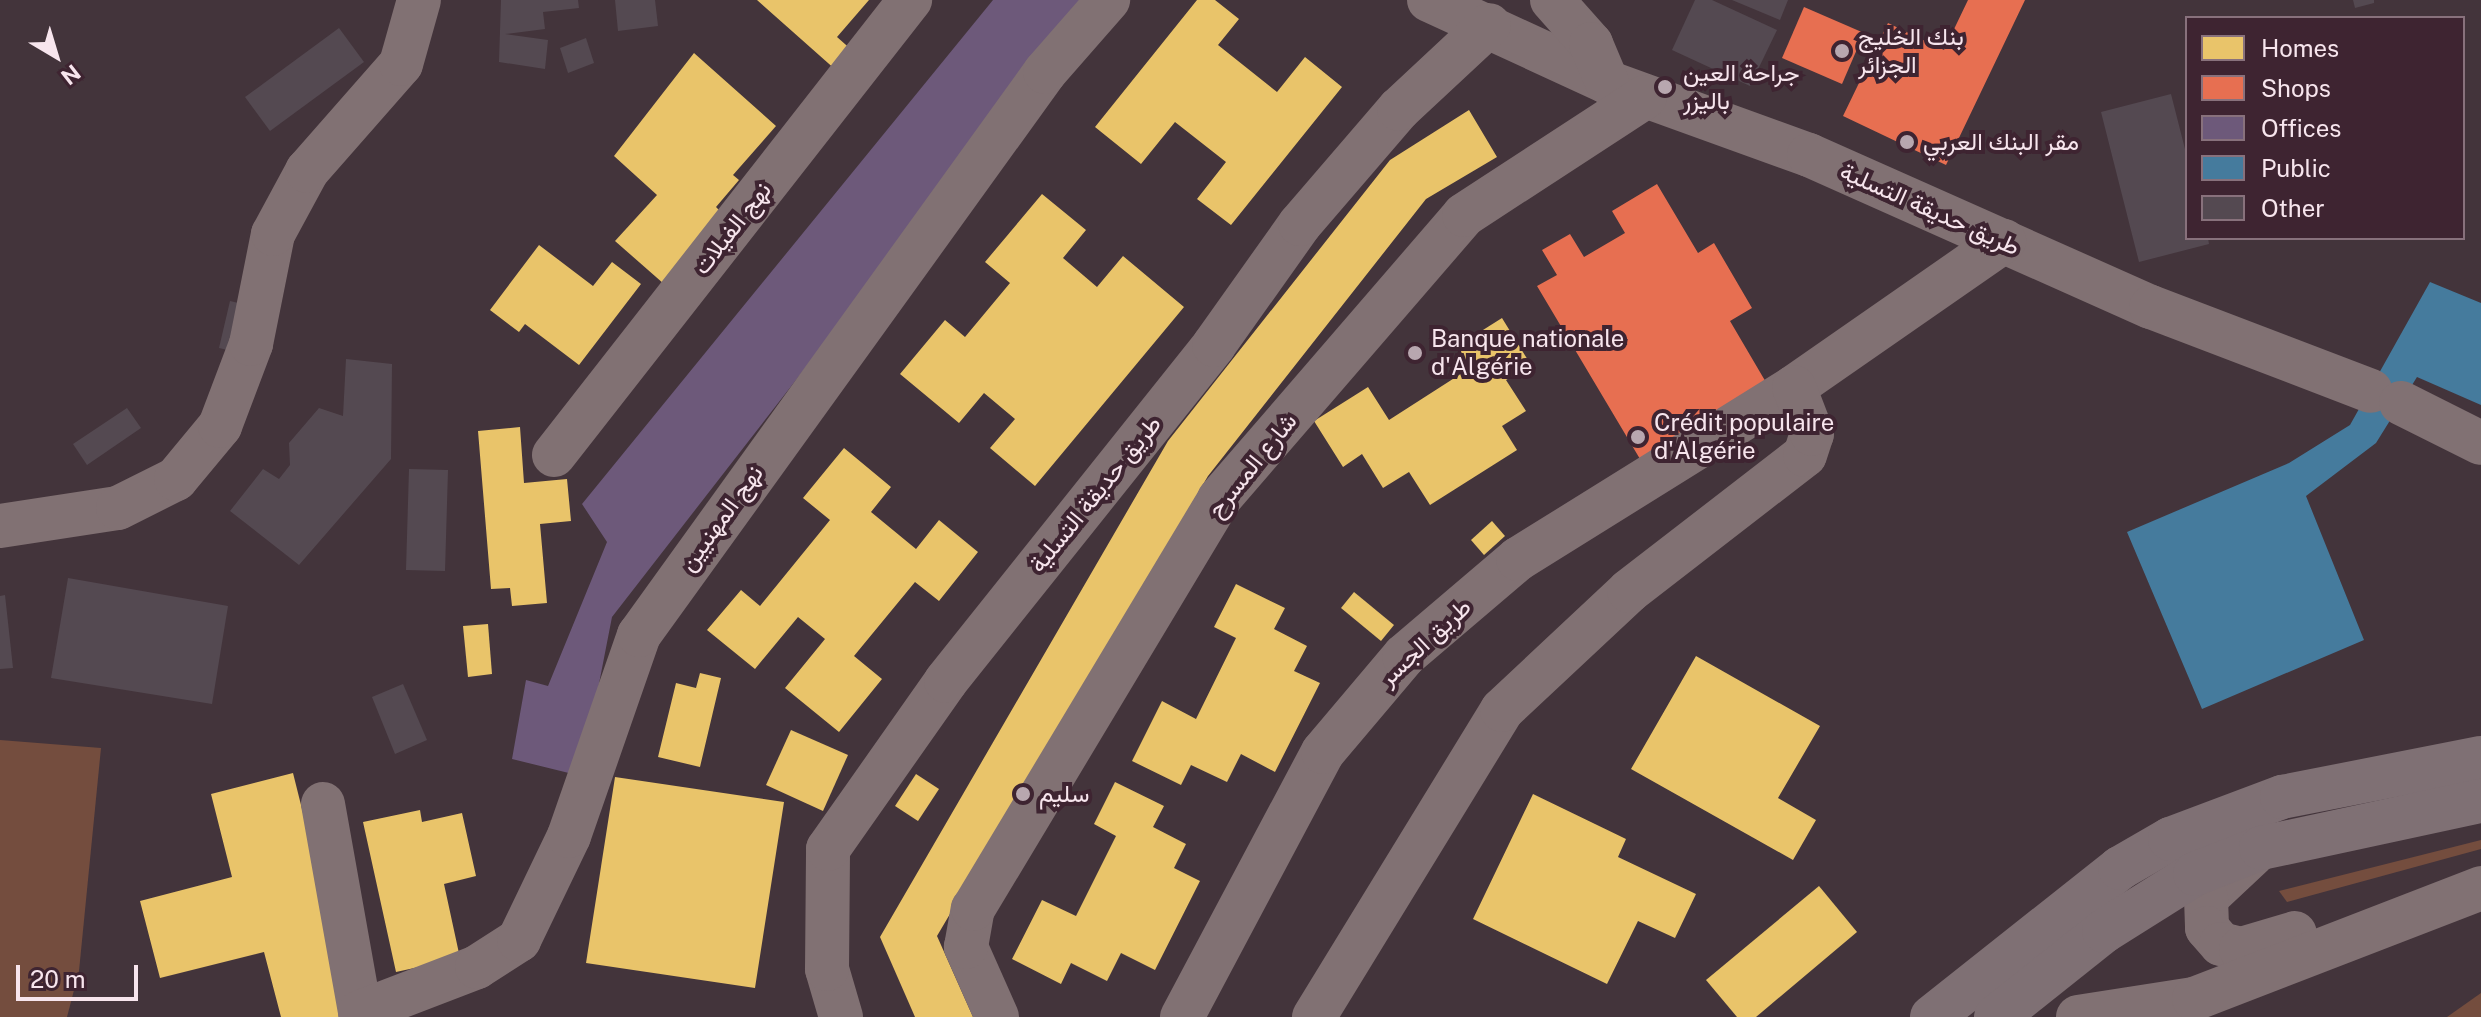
<!DOCTYPE html>
<html>
<head>
<meta charset="utf-8">
<style>
	body { margin:0 }
	#map { position:relative; width:2481px; height:1017px; overflow:hidden; background:#43343b; font-family:"Public Sans",Vazirmatn,sans-serif }
	div>[style] { position:absolute }
	.green>* { inset:0; background:#744d3e }
	.homes>* { inset:0; background:#e9c46a }
	.shops>* { inset:0; background:#e76f51 }
	.offices>* { inset:0; background:#6d597a }
	.public>* { inset:0; background:#457b9d }
	.building>* { inset:0; background:#544951 }
	.minor>* { height:44px; margin:-22px; padding:0 22px; transform-origin:22px; border-radius:22px; background:#817173 }
	.major>* { height:44px; margin:-22px; padding:0 22px; transform-origin:22px; border-radius:22px; background:#7f7074 }
	.dots>* { width:22px; height:22px; translate:-50% -50%; box-sizing:border-box; border:4px solid #3e2431; border-radius:50% }
	span { translate:-50% -50%; white-space:nowrap; text-align:center; line-height:1.15; -webkit-text-stroke:8px #3e2431; paint-order:stroke }
	.poi-label { font-size:24px; color:#f7e5ed }
	.left { translate:0 -50%; text-align:left }
	.street-label { font-size:24px; color:#f7e5ed }
	.legend { position:absolute; left:2185px; top:16px; width:280px; height:224px; box-sizing:border-box; background:#3e2431; border:2px solid #88717c; margin:0; padding:10px 14px; list-style:none; font-size:24px; color:#f7e5ed }
	.legend li { display:flex; align-items:center; gap:16px; height:40px }
	.legend b { width:40px; border:2px solid #88717c }
	.north { position:absolute; left:16px; top:16px; width:80px; height:80px; -webkit-text-stroke:6px #3e2431; paint-order:stroke; rotate:142deg; font-size:22px; font-weight:700; line-height:32px; text-align:center; color:#f7e5ed }
	.north::after { content:''; display:block; margin:auto; width:28px; height:36px; background:#f7e5ed; clip-path:polygon(50% 0,100% 100%,50% 72%,0 100%) }
	.scale { position:absolute; left:16px; top:965px; width:122px; height:36px; box-sizing:border-box; border:4px solid #f7e5ed; border-top:0; padding-left:10px; font-size:24px; line-height:28px; white-space:nowrap; color:#f7e5ed; -webkit-text-stroke:6px #3e2431; paint-order:stroke }
</style>
</head>
<body>
<div id="map">
	<div class="green">
		<div style="clip-path:polygon(0 740px,101px 748px,79px 971px,67px 1017px,0 1017px)"></div>
		<div style="clip-path:polygon(2481px 840px,2481px 849px,2287px 902px,2279px 891px)"></div>
		<div style="clip-path:polygon(2481px 993px,2481px 1017px,2447px 1017px)"></div>
	</div>
	<div class="homes">
		<div style="clip-path:polygon(757px 0,869px 0,837px 37px,854px 52px,837px 71px)"></div>
		<div style="clip-path:polygon(1197px 0,1215px 0,1239px 19px,1218px 45px,1277px 92px,1305px 57px,1342px 87px,1231px 225px,1197px 199px,1226px 162px,1175px 122px,1141px 164px,1095px 127px)"></div>
		<div style="clip-path:polygon(694px 53px,776px 126px,733px 175px,739px 180px,716px 207px,725px 216px,664px 284px,615px 241px,657px 195px,614px 156px)"></div>
		<div style="clip-path:polygon(1469px 110px,1497px 157px,1426px 199px,1208px 476px,937px 936px,973px 1017px,915px 1017px,880px 937px,1168px 441px,1390px 160px)"></div>
		<div style="clip-path:polygon(1042px 194px,1086px 230px,1063px 258px,1097px 287px,1123px 256px,1184px 307px,1035px 486px,990px 448px,1015px 419px,984px 393px,959px 423px,900px 374px,945px 320px,965px 337px,1010px 283px,985px 262px)"></div>
		<div style="clip-path:polygon(539px 245px,593px 286px,612px 262px,641px 284px,579px 365px,525px 324px,519px 332px,490px 310px)"></div>
		<div style="clip-path:polygon(1502px 318px,1531px 365px,1506px 380px,1526px 411px,1502px 426px,1517px 450px,1430px 505px,1409px 472px,1383px 488px,1362px 454px,1343px 467px,1314px 421px,1368px 387px,1389px 420px,1470px 368px,1456px 347px)"></div>
		<div style="clip-path:polygon(520px 427px,524px 483px,567px 479px,571px 521px,540px 524px,547px 603px,512px 606px,510px 588px,491px 589px,478px 431px)"></div>
		<div style="clip-path:polygon(844px 448px,891px 487px,871px 512px,916px 549px,939px 520px,978px 552px,939px 601px,915px 582px,854px 656px,882px 679px,839px 732px,785px 688px,825px 639px,798px 617px,755px 669px,707px 630px,741px 590px,760px 606px,830px 520px,803px 498px)"></div>
		<div style="clip-path:polygon(1492px 521px,1505px 536px,1484px 555px,1471px 540px)"></div>
		<div style="clip-path:polygon(1236px 584px,1285px 608px,1274px 629px,1307px 646px,1294px 671px,1320px 683px,1275px 772px,1241px 754px,1227px 782px,1191px 765px,1181px 785px,1132px 761px,1162px 701px,1196px 719px,1236px 638px,1214px 627px)"></div>
		<div style="clip-path:polygon(1354px 592px,1394px 625px,1381px 641px,1341px 608px)"></div>
		<div style="clip-path:polygon(488px 624px,492px 674px,468px 677px,463px 626px)"></div>
		<div style="clip-path:polygon(1696px 656px,1820px 726px,1778px 798px,1816px 820px,1793px 860px,1631px 769px)"></div>
		<div style="clip-path:polygon(700px 673px,721px 678px,700px 767px,658px 757px,676px 683px,696px 688px)"></div>
		<div style="clip-path:polygon(791px 730px,848px 755px,823px 811px,766px 785px)"></div>
		<div style="clip-path:polygon(293px 773px,354px 1017px,281px 1017px,264px 952px,160px 978px,140px 901px,232px 877px,211px 794px)"></div>
		<div style="clip-path:polygon(916px 774px,939px 789px,918px 821px,895px 806px)"></div>
		<div style="clip-path:polygon(615px 777px,784px 802px,755px 988px,586px 963px)"></div>
		<div style="clip-path:polygon(1115px 782px,1164px 806px,1153px 827px,1186px 844px,1174px 868px,1200px 881px,1155px 970px,1121px 953px,1107px 981px,1071px 963px,1061px 984px,1012px 959px,1042px 900px,1076px 916px,1116px 836px,1094px 824px)"></div>
		<div style="clip-path:polygon(1533px 794px,1626px 839px,1618px 857px,1696px 894px,1675px 938px,1638px 921px,1607px 984px,1473px 919px)"></div>
		<div style="clip-path:polygon(420px 810px,422px 822px,462px 813px,476px 876px,444px 884px,460px 958px,396px 972px,363px 822px)"></div>
		<div style="clip-path:polygon(1819px 886px,1857px 932px,1756px 1017px,1737px 1017px,1706px 980px)"></div>
	</div>
	<div class="shops">
		<div style="clip-path:polygon(1968px 0,2025px 0,1946px 165px,1843px 116px,1888px 23px,1944px 50px)"></div>
		<div style="clip-path:polygon(1804px 7px,1864px 33px,1842px 84px,1782px 58px)"></div>
		<div style="clip-path:polygon(1657px 184px,1698px 253px,1714px 243px,1752px 308px,1730px 321px,1767px 384px,1640px 459px,1537px 286px,1557px 275px,1542px 250px,1570px 234px,1584px 257px,1625px 233px,1612px 211px)"></div>
	</div>
	<div class="offices">
		<div style="clip-path:polygon(993px 0,1091px 0,612px 617px,581px 776px,512px 759px,526px 680px,548px 686px,607px 542px,582px 504px)"></div>
	</div>
	<div class="public">
		<div style="clip-path:polygon(2430px 282px,2481px 303px,2481px 405px,2417px 377px,2376px 443px,2306px 496px,2364px 640px,2202px 709px,2127px 532px,2289px 463px,2350px 425px)"></div>
	</div>
	<div class="building">
		<div style="clip-path:polygon(501px 0,578px 0,579px 8px,543px 12px,545px 29px,505px 34px,548px 40px,545px 69px,499px 62px)"></div>
		<div style="clip-path:polygon(615px 0,655px 0,658px 26px,618px 31px)"></div>
		<div style="clip-path:polygon(1695px 0,1712px 0,1777px 30px,1750px 86px,1672px 50px)"></div>
		<div style="clip-path:polygon(1732px 0,1788px 0,1780px 20px)"></div>
		<div style="clip-path:polygon(2353px 0,2374px 0,2374px 3px,2355px 8px)"></div>
		<div style="clip-path:polygon(339px 28px,364px 62px,270px 131px,245px 97px)"></div>
		<div style="clip-path:polygon(586px 38px,594px 63px,568px 73px,560px 48px)"></div>
		<div style="clip-path:polygon(2171px 94px,2187px 157px,2187px 238px,2208px 238px,2209px 244px,2139px 262px,2101px 112px)"></div>
		<div style="clip-path:polygon(230px 301px,251px 306px,240px 353px,219px 348px)"></div>
		<div style="clip-path:polygon(346px 359px,392px 364px,391px 459px,299px 565px,230px 511px,263px 469px,279px 479px,290px 465px,289px 443px,319px 408px,343px 416px)"></div>
		<div style="clip-path:polygon(127px 408px,141px 428px,87px 465px,73px 444px)"></div>
		<div style="clip-path:polygon(409px 469px,448px 470px,445px 571px,406px 570px)"></div>
		<div style="clip-path:polygon(68px 578px,228px 606px,212px 704px,51px 678px)"></div>
		<div style="clip-path:polygon(5px 595px,13px 668px,0 669px,0 596px)"></div>
		<div style="clip-path:polygon(403px 684px,427px 740px,395px 754px,372px 697px)"></div>
	</div>
	<div class="minor">
		<div style="left:1429px;top:0;width:196px;rotate:24.7deg"></div>
		<div style="left:1607px;top:82px;width:215px;rotate:19.9deg"></div>
		<div style="left:1809px;top:155px;width:374px;rotate:24deg"></div>
		<div style="left:2151px;top:307px;width:235px;rotate:20.9deg"></div>
		<div style="left:1552px;top:0;width:59px;rotate:48.4deg"></div>
		<div style="left:1591px;top:44px;width:41px;rotate:67.2deg"></div>
		<div style="left:2401px;top:403px;width:89px;rotate:26.6deg"></div>
		<div style="left:554px;top:455px;width:578px;rotate:-51.96deg"></div>
		<div style="left:0;top:526px;width:119px;rotate:-8.7deg"></div>
		<div style="left:118px;top:508px;width:65px;rotate:-26.6deg"></div>
		<div style="left:176px;top:479px;width:69px;rotate:-50.3deg"></div>
		<div style="left:220px;top:426px;width:88px;rotate:-69.3deg"></div>
		<div style="left:251px;top:344px;width:112px;rotate:-78.7deg"></div>
		<div style="left:273px;top:234px;width:72px;rotate:-61.6deg"></div>
		<div style="left:307px;top:171px;width:142px;rotate:-48.7deg"></div>
		<div style="left:401px;top:64px;width:66px;rotate:-74.3deg"></div>
		<div style="left:323px;top:804px;width:216px;rotate:79.9deg"></div>
		<div style="left:2253px;top:854px;width:64px;rotate:136.9deg"></div>
		<div style="left:2206px;top:898px;width:30px;rotate:88deg"></div>
		<div style="left:2207px;top:928px;width:21px;rotate:49deg"></div>
		<div style="left:2221px;top:944px;width:21px;rotate:14deg"></div>
		<div style="left:2241px;top:949px;width:56px;rotate:-16.5deg"></div>
		<div style="left:360px;top:1012px;width:125px;rotate:-21deg"></div>
		<div style="left:477px;top:967px;width:50px;rotate:-32.7deg"></div>
		<div style="left:519px;top:940px;width:115px;rotate:-64.3deg"></div>
		<div style="left:569px;top:836px;width:213px;rotate:-70.8deg"></div>
		<div style="left:639px;top:635px;width:694px;rotate:-54.2deg"></div>
		<div style="left:1045px;top:72px;width:96px;rotate:-48.8deg"></div>
		<div style="left:841px;top:1017px;width:50px;rotate:-106.3deg"></div>
		<div style="left:827px;top:969px;width:120px;rotate:-89.5deg"></div>
		<div style="left:828px;top:849px;width:205px;rotate:-54.9deg"></div>
		<div style="left:946px;top:681px;width:430px;rotate:-51.4deg"></div>
		<div style="left:1214px;top:345px;width:148px;rotate:-54.6deg"></div>
		<div style="left:1300px;top:224px;width:152px;rotate:-49.3deg"></div>
		<div style="left:1399px;top:109px;width:123px;rotate:-43deg"></div>
		<div style="left:997px;top:1017px;width:77px;rotate:-113.9deg"></div>
		<div style="left:966px;top:947px;width:39px;rotate:-80deg"></div>
		<div style="left:973px;top:909px;width:478px;rotate:-59deg"></div>
		<div style="left:1219px;top:499px;width:375px;rotate:-49.2deg"></div>
		<div style="left:1464px;top:215px;width:216px;rotate:-33.1deg"></div>
		<div style="left:1182px;top:1017px;width:300px;rotate:-62deg"></div>
		<div style="left:1323px;top:752px;width:126px;rotate:-49.8deg"></div>
		<div style="left:1404px;top:656px;width:150px;rotate:-40.4deg"></div>
		<div style="left:1518px;top:559px;width:325px;rotate:-31.9deg"></div>
		<div style="left:1794px;top:387px;width:256px;rotate:-34.8deg"></div>
		<div style="left:1314px;top:1017px;width:360px;rotate:-58.5deg"></div>
		<div style="left:1502px;top:710px;width:174px;rotate:-43.1deg"></div>
		<div style="left:1629px;top:591px;width:222px;rotate:-37.7deg"></div>
		<div style="left:1805px;top:455px;width:22px;rotate:-72deg"></div>
		<div style="left:1812px;top:434px;width:50px;rotate:-111deg"></div>
		<div style="left:2078px;top:1017px;width:117px;rotate:-8.8deg"></div>
		<div style="left:2194px;top:999px;width:308px;rotate:-21.1deg"></div>
	</div>
	<div class="major">
		<div style="left:1932px;top:1017px;width:240px;rotate:-38.4deg"></div>
		<div style="left:2120px;top:868px;width:58px;rotate:-30.1deg"></div>
		<div style="left:2170px;top:839px;width:120px;rotate:-20.6deg"></div>
		<div style="left:2282px;top:797px;width:203px;rotate:-11.1deg"></div>
		<div style="left:1996px;top:1017px;width:138px;rotate:-38.5deg"></div>
		<div style="left:2104px;top:931px;width:107px;rotate:-32.1deg"></div>
		<div style="left:2195px;top:874px;width:71px;rotate:-21.5deg"></div>
		<div style="left:2261px;top:848px;width:225px;rotate:-12.1deg"></div>
	</div>
	<div class="dots">
		<div style="left:1842px;top:51px;background:#b8a7af"></div>
		<div style="left:1665px;top:87px;background:#b8a7af"></div>
		<div style="left:1907px;top:142px;background:#b8a7af"></div>
		<div style="left:1415px;top:353px;background:#b8a7af"></div>
		<div style="left:1638px;top:437px;background:#b8a7af"></div>
		<div style="left:1023px;top:794px;background:#b8a7af"></div>
	</div>
	<div class="poi-label">
		<span class="left" style="left:1858px;top:51px">بنك الخليج<br>الجزائر</span>
		<span class="left" style="left:1683px;top:87px">جراحة العين<br>باليزر</span>
		<span class="left" style="left:1923px;top:142px">مقر البنك العربي</span>
		<span class="left" style="left:1431px;top:353px">Banque nationale<br>d'Algérie</span>
		<span class="left" style="left:1654px;top:437px">Crédit populaire<br>d'Algérie</span>
		<span class="left" style="left:1039px;top:794px">سليم</span>
	</div>
	<div class="street-label">
		<span style="left:1930px;top:209px;rotate:24deg">طريق حديقة التسلية</span>
		<span style="left:732px;top:228px;rotate:-52deg">نهج الفيلات</span>
		<span style="left:1252px;top:465px;rotate:-51deg">شارع المسرح</span>
		<span style="left:1095px;top:494px;rotate:-51deg">طريق حديقة التسلية</span>
		<span style="left:721px;top:518px;rotate:-54deg">نهج المهنيين</span>
		<span style="left:1425px;top:642px;rotate:-43deg">طريق الجسر</span>
	</div>
	<ul class="legend">
	<li><b style="height:22px;background:#e9c46a"></b>Homes</li>
	<li><b style="height:22px;background:#e76f51"></b>Shops</li>
	<li><b style="height:22px;background:#6d597a"></b>Offices</li>
	<li><b style="height:22px;background:#457b9d"></b>Public</li>
	<li><b style="height:22px;background:#544951"></b>Other</li>
	</ul>
	<div class="north">N</div>
	<div class="scale">20 m</div>
</div>
</body>
</html>
